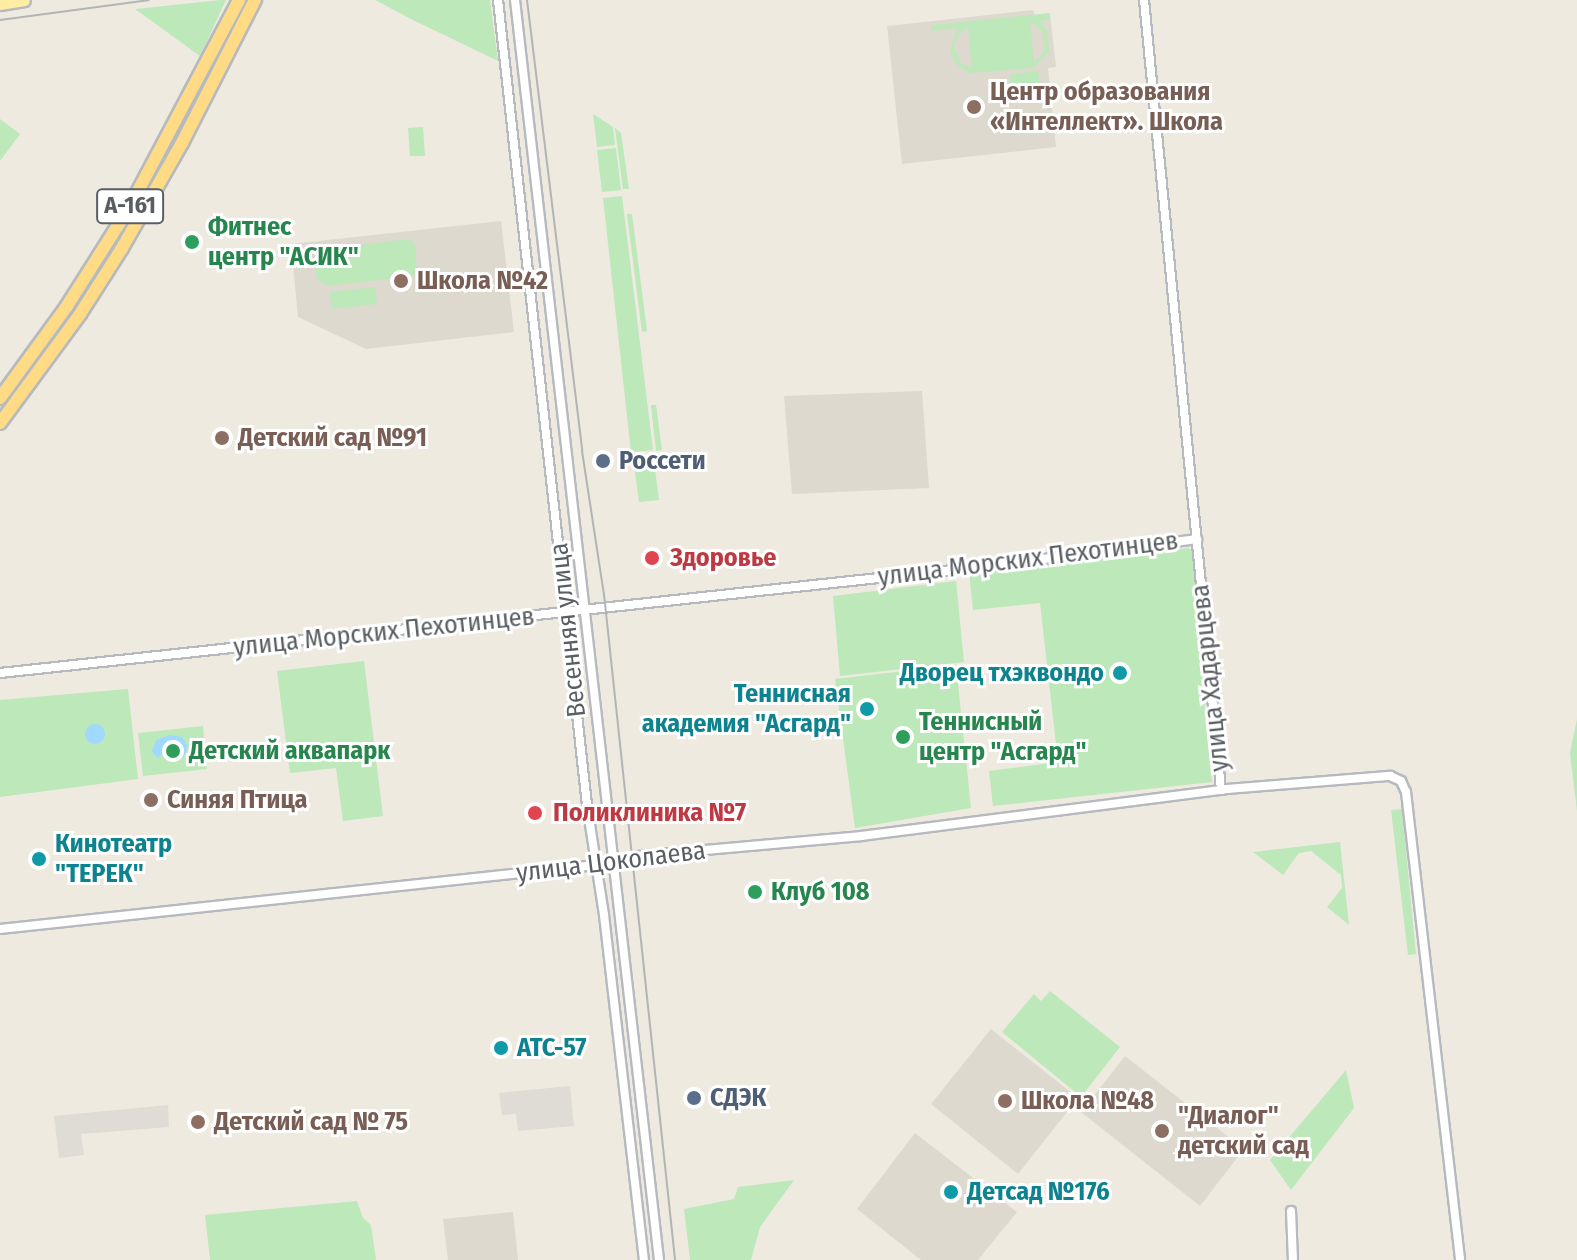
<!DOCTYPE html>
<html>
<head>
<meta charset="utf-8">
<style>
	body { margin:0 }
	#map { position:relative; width:1577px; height:1260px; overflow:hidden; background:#eeeae0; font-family:"Fira Sans Condensed",sans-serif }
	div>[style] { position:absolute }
	.industrial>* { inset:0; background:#dedcd5 }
	.education>* { inset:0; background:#ddd9cf }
	.green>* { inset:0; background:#bce8ba }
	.water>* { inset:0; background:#9fd9ff }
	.round { border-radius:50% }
	.roads { filter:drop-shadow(2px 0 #b6babf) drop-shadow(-2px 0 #b6babf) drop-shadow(0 2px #b6babf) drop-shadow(0 -2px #b6babf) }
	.minor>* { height:8px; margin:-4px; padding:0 4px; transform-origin:4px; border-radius:4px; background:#fff }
	.major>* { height:11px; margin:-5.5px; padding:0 5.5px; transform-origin:5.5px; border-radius:5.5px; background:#ffeda4 }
	.highway>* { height:12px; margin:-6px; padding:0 6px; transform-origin:6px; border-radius:6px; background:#ffdb86 }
	.tram>* { height:2px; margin:-1px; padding:0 1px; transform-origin:1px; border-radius:1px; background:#b3b4b4 }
	.dots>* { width:22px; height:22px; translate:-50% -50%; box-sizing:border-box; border:4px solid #fff; border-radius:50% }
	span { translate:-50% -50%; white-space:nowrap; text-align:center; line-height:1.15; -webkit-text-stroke:6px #fff; paint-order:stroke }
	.shield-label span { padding:2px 6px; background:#fff; border:2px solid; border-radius:6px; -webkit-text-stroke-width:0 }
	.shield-label { font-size:24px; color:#595e63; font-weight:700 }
	.education-label { font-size:26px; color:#785e54; font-weight:700 }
	.left { translate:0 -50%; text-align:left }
	.leisure-label { font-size:26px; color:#27864d; font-weight:700 }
	.service-label { font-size:26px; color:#4e5e75; font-weight:700 }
	.health-label { font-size:26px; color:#be3a42; font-weight:700 }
	.street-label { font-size:26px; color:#595e63 }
	.culture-label { font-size:26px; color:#0d838f; font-weight:700 }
	.right { translate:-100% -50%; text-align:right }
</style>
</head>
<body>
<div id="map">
	<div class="industrial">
		<div style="clip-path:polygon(570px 1086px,574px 1126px,518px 1131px,516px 1114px,502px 1115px,499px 1093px)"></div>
		<div style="clip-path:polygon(168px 1105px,169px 1127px,81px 1134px,84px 1155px,59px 1158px,54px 1116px)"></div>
	</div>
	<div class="education">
		<div style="clip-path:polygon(1033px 10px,1035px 15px,1050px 13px,1056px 67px,1048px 68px,1056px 147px,902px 164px,887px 26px)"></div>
		<div style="clip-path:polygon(501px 221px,514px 332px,366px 349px,298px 317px,291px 244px)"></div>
		<div style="clip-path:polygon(922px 391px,929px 488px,792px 494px,784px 396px)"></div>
		<div style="clip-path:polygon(991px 1029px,1078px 1098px,1018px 1174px,931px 1104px)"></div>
		<div style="clip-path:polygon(1125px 1056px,1244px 1149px,1200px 1206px,1081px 1112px)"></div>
		<div style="clip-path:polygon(915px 1133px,1017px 1212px,978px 1260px,921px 1260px,857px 1209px)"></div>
		<div style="clip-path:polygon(513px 1212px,518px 1260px,448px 1260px,443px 1219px)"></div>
	</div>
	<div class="green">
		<div style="clip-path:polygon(221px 0,226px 0,200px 56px,135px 9px)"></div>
		<div style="clip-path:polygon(375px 0,490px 0,498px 61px,413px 20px)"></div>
		<div style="clip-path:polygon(evenodd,1050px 13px,1050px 19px,1040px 21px,1048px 33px,1049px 52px,1033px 68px,969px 73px,957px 65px,950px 52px,957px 28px,932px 31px,931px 25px,1050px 13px,1030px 21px,1042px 31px,1045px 42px,1043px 54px,1034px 62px,1030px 21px,1050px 13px,968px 27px,972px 68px,971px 68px,960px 62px,954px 47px,957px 36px,968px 27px)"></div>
		<div style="clip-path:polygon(1038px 70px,1041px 103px,1024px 104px,1023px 96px,1012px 97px,1010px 75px)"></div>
		<div style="clip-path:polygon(593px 114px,613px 127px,615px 145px,597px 147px)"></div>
		<div style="clip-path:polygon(0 119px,20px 134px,0 161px)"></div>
		<div style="clip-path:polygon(423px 127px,425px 156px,410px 156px,408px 128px)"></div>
		<div style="clip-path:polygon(615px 128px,621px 133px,629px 189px,623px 189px)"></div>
		<div style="clip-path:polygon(616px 148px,621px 190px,602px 192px,597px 150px)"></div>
		<div style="clip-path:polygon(622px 196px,653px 450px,631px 452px,603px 198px)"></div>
		<div style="clip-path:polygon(627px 214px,632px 214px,647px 331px,642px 332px)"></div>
		<div style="clip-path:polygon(409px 239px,415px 245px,417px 271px,413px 276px,327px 286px,317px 279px,314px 257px,319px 250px)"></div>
		<div style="clip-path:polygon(375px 287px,377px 304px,332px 309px,330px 292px)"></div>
		<div style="clip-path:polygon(651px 405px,656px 405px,662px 450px,656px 451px)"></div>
		<div style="clip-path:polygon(653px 454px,659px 500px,639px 502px,633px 456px)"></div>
		<div style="clip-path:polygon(1189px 548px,1192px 551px,1207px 696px,1204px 699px,1212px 782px,993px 806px,989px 771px,1058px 762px,1040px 603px,973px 610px,969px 572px)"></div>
		<div style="clip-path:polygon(956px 581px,964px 662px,840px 676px,833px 596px)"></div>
		<div style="clip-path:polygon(364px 661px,383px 816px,343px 821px,336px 768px,290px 773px,277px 671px)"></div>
		<div style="clip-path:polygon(956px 665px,971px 808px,855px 828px,835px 679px)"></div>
		<div style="clip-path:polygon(128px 689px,138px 779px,0 797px,0 700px)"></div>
		<div style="clip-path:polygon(1577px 719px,1577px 811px,1570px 753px)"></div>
		<div style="clip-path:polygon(203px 726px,207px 769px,143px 776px,138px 733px)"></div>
		<div style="clip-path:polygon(1402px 809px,1416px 954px,1408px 955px,1391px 810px)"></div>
		<div style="clip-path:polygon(1340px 842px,1349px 925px,1327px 907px,1342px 888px,1341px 875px,1311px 851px,1299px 853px,1283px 875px,1253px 852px)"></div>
		<div style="clip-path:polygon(1050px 991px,1120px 1047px,1081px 1097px,1002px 1032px,1034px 994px,1041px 1001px)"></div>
		<div style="clip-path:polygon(1346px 1070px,1354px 1108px,1291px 1190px,1270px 1160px)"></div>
		<div style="clip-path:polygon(794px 1180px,760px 1227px,751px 1260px,690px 1260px,684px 1209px,734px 1199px,738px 1187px)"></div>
		<div style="clip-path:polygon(357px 1201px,363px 1218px,371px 1225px,376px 1260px,210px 1260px,205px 1215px)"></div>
	</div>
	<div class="water">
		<div class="round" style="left:85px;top:724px;width:20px;height:20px"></div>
		<div style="clip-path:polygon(170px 735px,182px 737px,187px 745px,186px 754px,179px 760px,175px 749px,166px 750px,158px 758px,152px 752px,156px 740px)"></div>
	</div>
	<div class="roads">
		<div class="minor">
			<div style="left:498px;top:0;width:810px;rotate:83.69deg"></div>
			<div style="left:587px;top:805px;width:111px;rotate:81.2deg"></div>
			<div style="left:604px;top:915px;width:347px;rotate:83.4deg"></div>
			<div style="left:515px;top:0;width:1268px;rotate:83.48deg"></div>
			<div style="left:1144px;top:0;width:794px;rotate:84.43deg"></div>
			<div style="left:0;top:673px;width:996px;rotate:-6.17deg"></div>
			<div style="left:990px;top:566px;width:209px;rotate:-7.4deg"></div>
			<div style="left:0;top:929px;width:599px;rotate:-6.13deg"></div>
			<div style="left:596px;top:865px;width:44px;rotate:-11.8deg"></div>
			<div style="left:639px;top:856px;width:223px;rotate:-5.1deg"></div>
			<div style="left:861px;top:836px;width:369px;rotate:-7.3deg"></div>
			<div style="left:1227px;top:789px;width:164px;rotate:-4.6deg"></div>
			<div style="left:1390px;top:776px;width:12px;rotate:24deg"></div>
			<div style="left:1401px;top:781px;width:12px;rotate:66deg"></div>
			<div style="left:1406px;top:792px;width:471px;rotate:83.4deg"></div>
			<div style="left:1291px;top:1211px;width:49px;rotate:87.7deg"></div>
		</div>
		<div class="major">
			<div style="left:0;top:4px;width:24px;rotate:-9deg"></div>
		</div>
		<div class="highway">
			<div style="left:0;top:398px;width:114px;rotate:-53.9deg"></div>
			<div style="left:67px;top:306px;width:116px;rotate:-57.7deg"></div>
			<div style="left:129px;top:208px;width:235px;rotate:-62.1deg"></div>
			<div style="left:0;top:423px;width:135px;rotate:-53.7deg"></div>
			<div style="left:80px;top:314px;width:78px;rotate:-57.5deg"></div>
			<div style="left:122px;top:248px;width:121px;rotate:-60.3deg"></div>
			<div style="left:182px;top:143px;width:161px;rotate:-63deg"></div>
		</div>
	</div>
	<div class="tram">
		<div style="left:527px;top:0;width:454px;rotate:83deg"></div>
		<div style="left:582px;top:451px;width:145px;rotate:81.3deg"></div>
		<div style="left:604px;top:594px;width:670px;rotate:83.91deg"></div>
		<div style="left:0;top:20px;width:150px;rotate:-7.6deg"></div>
	</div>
	<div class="dots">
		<div style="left:974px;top:107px;background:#8d6e63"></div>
		<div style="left:192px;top:242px;background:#2e9e5b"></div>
		<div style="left:401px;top:281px;background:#8d6e63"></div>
		<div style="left:222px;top:438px;background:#8d6e63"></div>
		<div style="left:603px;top:461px;background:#5c6f8a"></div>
		<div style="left:652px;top:558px;background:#e0444e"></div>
		<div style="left:1120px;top:673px;background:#0f9aa8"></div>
		<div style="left:867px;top:709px;background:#0f9aa8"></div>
		<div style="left:903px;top:737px;background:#2e9e5b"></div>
		<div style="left:173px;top:751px;background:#2e9e5b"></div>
		<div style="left:151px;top:800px;background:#8d6e63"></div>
		<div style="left:535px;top:813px;background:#e0444e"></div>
		<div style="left:39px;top:859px;background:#0f9aa8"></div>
		<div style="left:755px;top:892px;background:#2e9e5b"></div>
		<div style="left:501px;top:1048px;background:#0f9aa8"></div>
		<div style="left:694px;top:1098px;background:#5c6f8a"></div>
		<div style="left:1005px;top:1101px;background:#8d6e63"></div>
		<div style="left:198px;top:1122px;background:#8d6e63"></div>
		<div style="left:1162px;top:1131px;background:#8d6e63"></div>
		<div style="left:951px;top:1192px;background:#0f9aa8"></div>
	</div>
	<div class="shield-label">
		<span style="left:130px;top:206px">А-161</span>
	</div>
	<div class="education-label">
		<span class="left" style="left:990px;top:107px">Центр образования<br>«Интеллект». Школа</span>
		<span class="left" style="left:417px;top:281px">Школа №42</span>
		<span class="left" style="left:238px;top:438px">Детский сад №91</span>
		<span class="left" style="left:167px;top:800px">Синяя Птица</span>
		<span class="left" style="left:1021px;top:1101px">Школа №48</span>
		<span class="left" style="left:1178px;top:1131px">"Диалог"<br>детский сад</span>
		<span class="left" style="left:214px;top:1122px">Детский сад № 75</span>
	</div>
	<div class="leisure-label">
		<span class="left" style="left:208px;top:242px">Фитнес<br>центр "АСИК"</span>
		<span class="left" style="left:919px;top:737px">Теннисный<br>центр "Асгард"</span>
		<span class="left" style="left:189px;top:751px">Детский аквапарк</span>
		<span class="left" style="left:771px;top:892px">Клуб 108</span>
	</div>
	<div class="service-label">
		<span class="left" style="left:619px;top:461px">Россети</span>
		<span class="left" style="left:710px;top:1098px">СДЭК</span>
	</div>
	<div class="health-label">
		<span class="left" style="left:670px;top:558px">Здоровье</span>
		<span class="left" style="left:553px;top:813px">Поликлиника №7</span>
	</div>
	<div class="street-label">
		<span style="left:1028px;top:559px;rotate:-7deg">улица Морских Пехотинцев</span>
		<span style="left:568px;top:630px;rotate:-96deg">Весенняя улица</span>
		<span style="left:384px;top:632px;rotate:-6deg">улица Морских Пехотинцев</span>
		<span style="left:1210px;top:678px;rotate:-96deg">улица Хадарцева</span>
		<span style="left:611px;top:862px;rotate:-7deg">улица Цоколаева</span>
	</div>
	<div class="culture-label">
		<span class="right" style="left:1104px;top:673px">Дворец тхэквондо</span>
		<span class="right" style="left:851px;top:709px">Теннисная<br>академия "Асгард"</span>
		<span class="left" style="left:55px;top:859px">Кинотеатр<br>"ТЕРЕК"</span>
		<span class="left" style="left:517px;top:1048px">АТС-57</span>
		<span class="left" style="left:967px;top:1192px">Детсад №176</span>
	</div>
</div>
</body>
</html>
